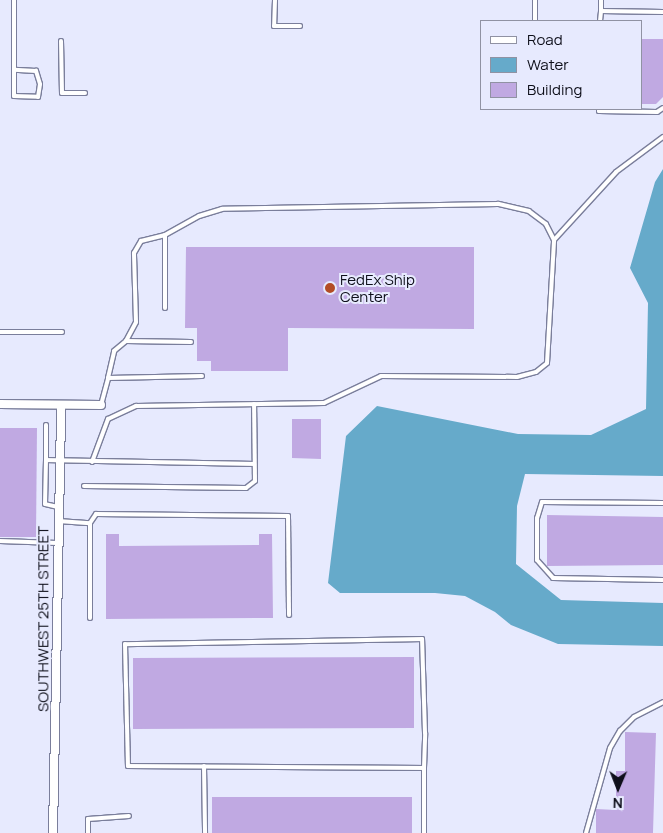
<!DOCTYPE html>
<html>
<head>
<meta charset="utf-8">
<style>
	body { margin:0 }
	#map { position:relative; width:663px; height:833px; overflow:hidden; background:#e7eafe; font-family:Manrope,sans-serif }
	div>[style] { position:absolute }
	.water>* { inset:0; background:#66aaca }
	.building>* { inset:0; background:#c0a9e2 }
	.roads { filter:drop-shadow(1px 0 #7a7e9b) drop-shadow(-1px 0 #7a7e9b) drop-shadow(0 1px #7a7e9b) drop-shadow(0 -1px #7a7e9b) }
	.service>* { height:4px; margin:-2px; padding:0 2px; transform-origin:2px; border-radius:2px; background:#fff }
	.minor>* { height:8px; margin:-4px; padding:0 4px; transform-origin:4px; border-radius:4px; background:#fff }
	.dots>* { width:14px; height:14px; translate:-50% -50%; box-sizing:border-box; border:2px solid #e7eafe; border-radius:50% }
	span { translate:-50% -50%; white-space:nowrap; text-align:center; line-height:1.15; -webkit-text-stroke:4px #e7eafe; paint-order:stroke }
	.poi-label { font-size:15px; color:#0e0f1a }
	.left { translate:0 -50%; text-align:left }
	.street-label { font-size:15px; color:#0e0f1a }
	.legend { position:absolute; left:480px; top:20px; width:162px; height:90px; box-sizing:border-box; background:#e7eafe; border:1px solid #9092a3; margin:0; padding:6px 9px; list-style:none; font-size:15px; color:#0e0f1a }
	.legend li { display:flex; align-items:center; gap:10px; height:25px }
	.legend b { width:25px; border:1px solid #9092a3 }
	.north { position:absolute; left:593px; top:763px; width:50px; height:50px; -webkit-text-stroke:4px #e7eafe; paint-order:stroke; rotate:181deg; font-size:14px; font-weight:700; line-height:20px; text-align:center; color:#0e0f1a }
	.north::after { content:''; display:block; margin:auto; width:18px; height:22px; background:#0e0f1a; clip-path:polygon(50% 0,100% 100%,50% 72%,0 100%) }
</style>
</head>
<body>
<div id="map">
	<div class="water">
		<div style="clip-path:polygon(663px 169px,663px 476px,525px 474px,517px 506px,516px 564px,561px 600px,663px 603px,663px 646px,558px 644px,511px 625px,495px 612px,465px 596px,435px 593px,340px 593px,328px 583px,346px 436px,377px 406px,518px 434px,591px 435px,646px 409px,648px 303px,630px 268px,655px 182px)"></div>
	</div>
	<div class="building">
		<div style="clip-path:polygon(642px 39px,663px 39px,663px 97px,656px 104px,642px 104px)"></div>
		<div style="clip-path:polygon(186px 247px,474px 247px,474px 329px,288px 328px,288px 371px,211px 371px,211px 361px,197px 361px,197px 328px,185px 328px)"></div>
		<div style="clip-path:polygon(292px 419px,321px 419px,321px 459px,292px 458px)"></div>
		<div style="clip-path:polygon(0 428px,37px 428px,36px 537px,0 537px)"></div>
		<div style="clip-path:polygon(547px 515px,663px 517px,663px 565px,547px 566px)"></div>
		<div style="clip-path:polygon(106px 534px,119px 534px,119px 546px,259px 545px,259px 534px,272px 534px,273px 618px,106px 619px)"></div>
		<div style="clip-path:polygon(414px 657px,414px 728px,133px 729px,133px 658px)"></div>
		<div style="clip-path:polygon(625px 732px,656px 733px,653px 833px,596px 833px,596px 809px,616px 810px,616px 771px,625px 771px)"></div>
		<div style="clip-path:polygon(212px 797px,412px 797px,412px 833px,212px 833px)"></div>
	</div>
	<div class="roads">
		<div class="service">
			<div style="left:14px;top:0;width:96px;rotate:90deg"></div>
			<div style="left:14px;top:96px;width:24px;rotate:2deg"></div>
			<div style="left:38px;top:97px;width:13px;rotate:-81deg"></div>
			<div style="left:40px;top:84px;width:14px;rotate:-107deg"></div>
			<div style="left:36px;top:71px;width:22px;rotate:-177deg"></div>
			<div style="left:275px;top:0;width:26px;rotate:92deg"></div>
			<div style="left:274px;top:26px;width:26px"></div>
			<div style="left:601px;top:0;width:11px;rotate:90deg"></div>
			<div style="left:535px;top:21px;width:21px;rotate:-90deg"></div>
			<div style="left:600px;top:21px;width:10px;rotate:-84deg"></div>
			<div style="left:601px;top:11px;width:62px;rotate:0.9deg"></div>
			<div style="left:61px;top:41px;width:52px;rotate:88.9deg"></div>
			<div style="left:62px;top:93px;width:23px"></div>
			<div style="left:599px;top:109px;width:2px;rotate:90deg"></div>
			<div style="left:599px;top:111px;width:58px;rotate:1deg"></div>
			<div style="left:657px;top:112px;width:7px;rotate:-34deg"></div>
			<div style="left:554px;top:240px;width:92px;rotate:-47.6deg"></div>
			<div style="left:616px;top:172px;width:59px;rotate:-36.7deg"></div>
			<div style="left:0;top:332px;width:62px"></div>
			<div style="left:126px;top:341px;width:21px;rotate:-62deg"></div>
			<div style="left:136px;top:322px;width:69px;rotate:-91.7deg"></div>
			<div style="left:134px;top:253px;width:14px;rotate:-60deg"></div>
			<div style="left:141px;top:241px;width:25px;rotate:-14deg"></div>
			<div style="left:165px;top:235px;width:73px;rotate:90deg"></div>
			<div style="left:108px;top:378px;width:28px;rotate:-77deg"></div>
			<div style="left:114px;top:351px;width:16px;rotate:-40deg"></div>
			<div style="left:126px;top:341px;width:65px;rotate:0.9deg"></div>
			<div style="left:101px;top:405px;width:28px;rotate:-75deg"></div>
			<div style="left:108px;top:378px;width:94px;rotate:-1.2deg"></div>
			<div style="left:46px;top:460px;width:35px;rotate:-90deg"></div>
			<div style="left:92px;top:462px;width:46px;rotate:-69.6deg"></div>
			<div style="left:108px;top:419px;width:31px;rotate:-25deg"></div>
			<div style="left:136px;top:406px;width:188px;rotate:-0.9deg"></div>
			<div style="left:324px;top:403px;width:63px;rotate:-25.3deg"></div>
			<div style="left:381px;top:376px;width:136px;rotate:0.4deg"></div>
			<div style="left:517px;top:377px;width:20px;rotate:-15deg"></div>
			<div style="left:536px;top:372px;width:14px;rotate:-39deg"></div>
			<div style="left:547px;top:363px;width:123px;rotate:-86.7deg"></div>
			<div style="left:554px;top:240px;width:18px;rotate:-117deg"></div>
			<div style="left:546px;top:224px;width:21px;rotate:-143deg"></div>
			<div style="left:529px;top:211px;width:32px;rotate:-167deg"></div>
			<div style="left:498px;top:204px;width:276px;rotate:179deg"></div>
			<div style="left:222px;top:209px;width:24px;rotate:163deg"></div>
			<div style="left:199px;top:216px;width:39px;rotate:151deg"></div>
			<div style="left:84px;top:486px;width:162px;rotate:0.7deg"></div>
			<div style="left:246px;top:488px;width:11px;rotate:-38deg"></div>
			<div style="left:255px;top:481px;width:77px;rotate:-90.7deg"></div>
			<div style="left:663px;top:503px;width:121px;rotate:-179.5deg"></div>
			<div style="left:542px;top:502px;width:17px;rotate:107deg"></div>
			<div style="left:537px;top:518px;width:42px;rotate:90deg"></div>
			<div style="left:537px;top:560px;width:24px;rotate:48deg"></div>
			<div style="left:553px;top:578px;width:110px;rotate:1deg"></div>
			<div style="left:58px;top:507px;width:13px;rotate:-167deg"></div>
			<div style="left:45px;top:504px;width:44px;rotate:-88.7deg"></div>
			<div style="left:46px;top:460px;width:208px;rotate:1.1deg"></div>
			<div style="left:58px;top:521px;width:32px;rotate:4deg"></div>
			<div style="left:90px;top:523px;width:95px;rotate:90deg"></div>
			<div style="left:90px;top:523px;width:11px;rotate:-56deg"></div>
			<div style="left:96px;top:514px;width:192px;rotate:0.6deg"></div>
			<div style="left:288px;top:516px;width:99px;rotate:89.4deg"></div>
			<div style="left:0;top:541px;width:57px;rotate:2deg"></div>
			<div style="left:204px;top:766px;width:67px;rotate:89.1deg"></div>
			<div style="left:88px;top:833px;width:14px;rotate:-90deg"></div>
			<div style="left:88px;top:819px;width:41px;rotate:-4.2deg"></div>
			<div style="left:424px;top:833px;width:65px;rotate:-90deg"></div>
			<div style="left:424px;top:768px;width:35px;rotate:-88deg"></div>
			<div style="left:425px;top:733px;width:94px;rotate:-91.8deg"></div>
			<div style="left:422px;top:639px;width:297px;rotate:179deg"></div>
			<div style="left:125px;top:644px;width:122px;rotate:88.6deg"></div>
			<div style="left:128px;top:766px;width:296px;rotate:0.4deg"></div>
			<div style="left:586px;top:833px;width:88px;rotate:-74.2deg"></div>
			<div style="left:610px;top:748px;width:20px;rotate:-60deg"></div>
			<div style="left:620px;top:731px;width:20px;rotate:-45deg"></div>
			<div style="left:634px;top:717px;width:33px;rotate:-27deg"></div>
		</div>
		<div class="minor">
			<div style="left:0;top:404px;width:101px;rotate:0.6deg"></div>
			<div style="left:53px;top:833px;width:428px;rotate:-88.9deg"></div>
		</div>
	</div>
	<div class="dots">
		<div style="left:330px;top:288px;background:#b34c25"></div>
	</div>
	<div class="poi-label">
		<span class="left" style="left:340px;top:288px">FedEx Ship<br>Center</span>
	</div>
	<div class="street-label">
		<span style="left:43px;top:619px;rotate:-90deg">SOUTHWEST 25TH STREET</span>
	</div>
	<ul class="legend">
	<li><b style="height:6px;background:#fff"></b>Road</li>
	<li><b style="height:14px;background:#66aaca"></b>Water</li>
	<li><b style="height:14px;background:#c0a9e2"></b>Building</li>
	</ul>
	<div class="north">N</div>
</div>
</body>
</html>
